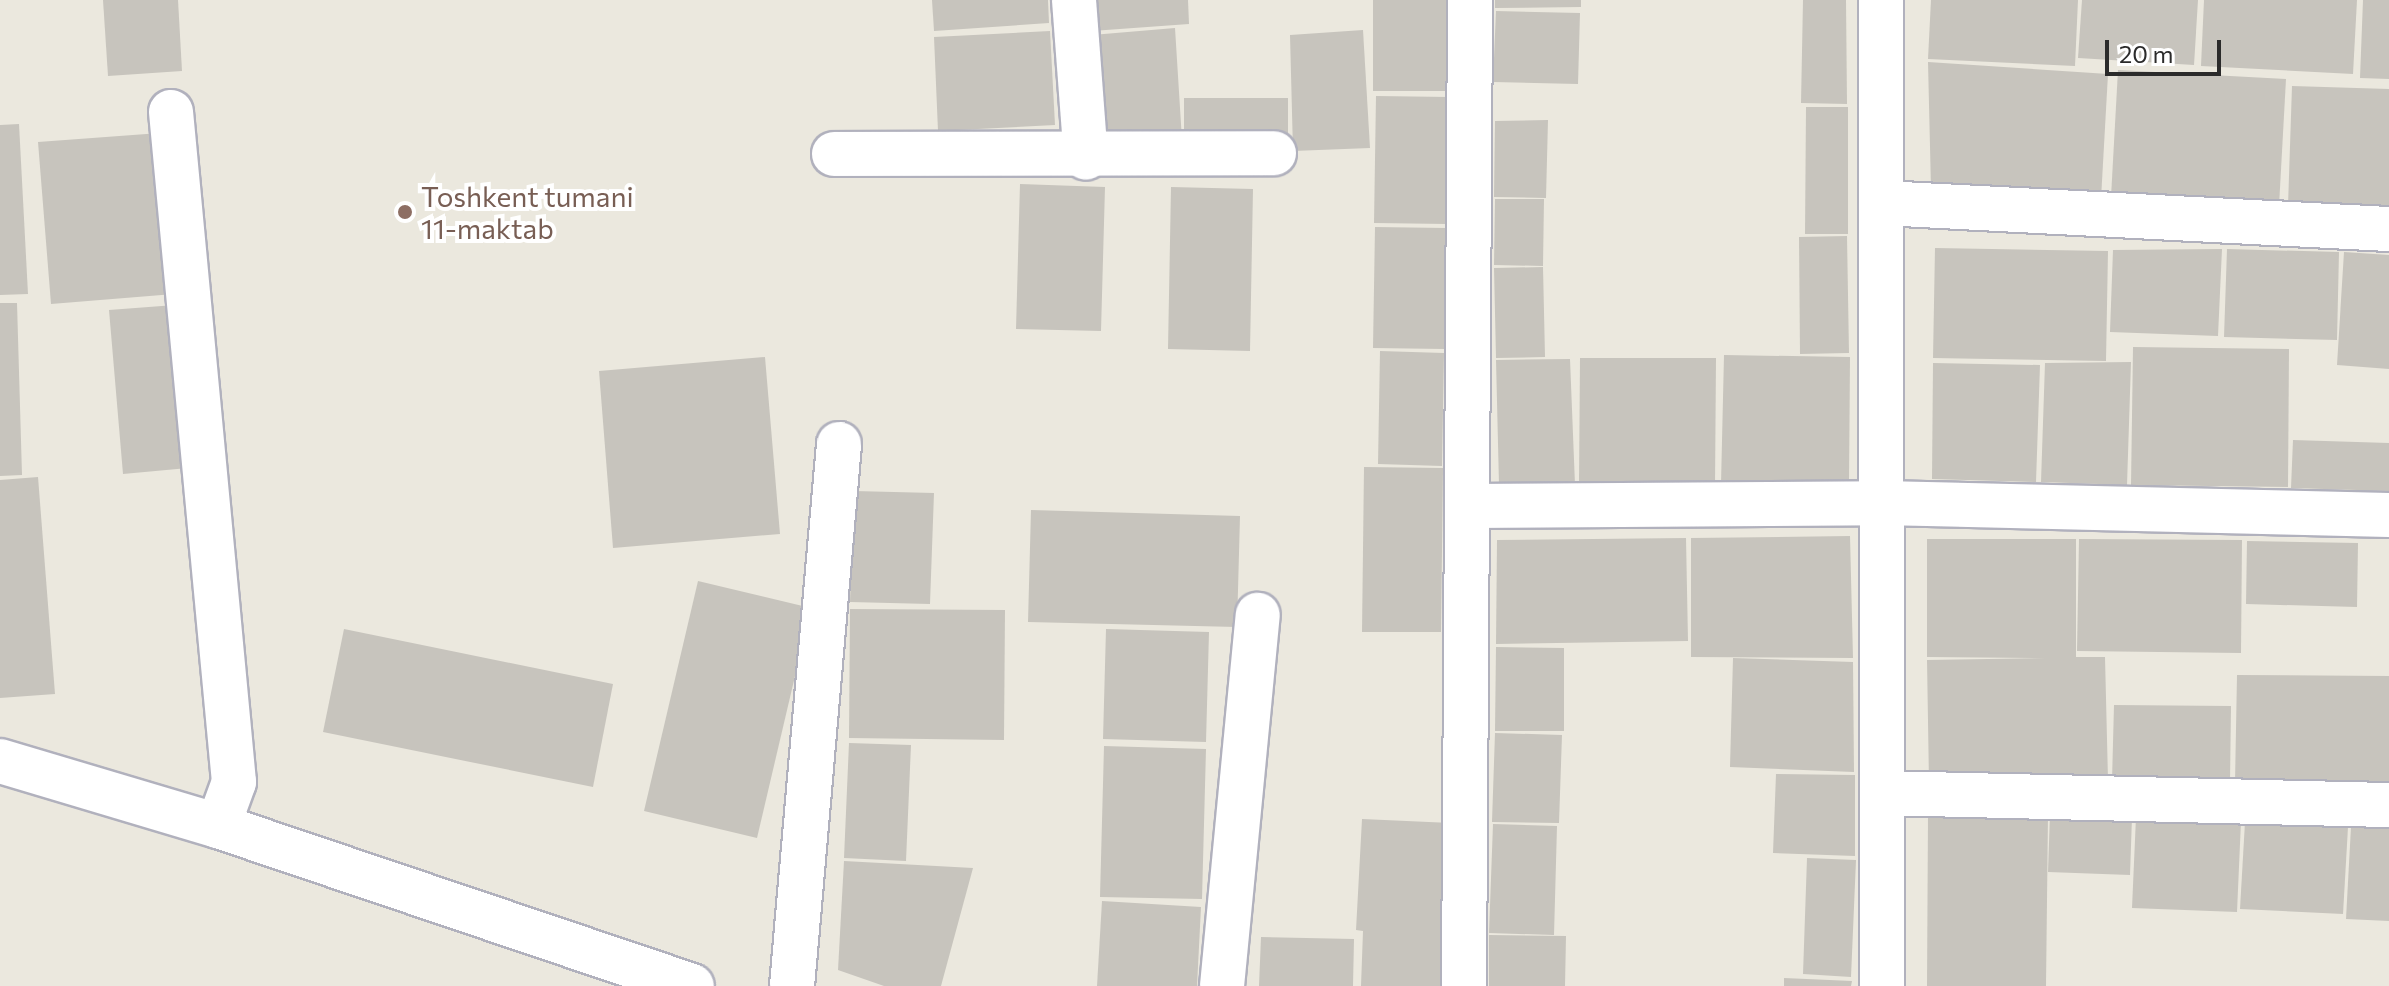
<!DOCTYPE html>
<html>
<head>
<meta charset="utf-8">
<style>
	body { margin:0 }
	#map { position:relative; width:2389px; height:986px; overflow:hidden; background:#ebe8de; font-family:Commissioner,sans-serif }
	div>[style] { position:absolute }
	.building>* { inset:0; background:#c7c4bd }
	.roads { filter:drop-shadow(2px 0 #b1b1bd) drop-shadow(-2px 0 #b1b1bd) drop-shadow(0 2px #b1b1bd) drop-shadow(0 -2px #b1b1bd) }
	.minor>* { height:44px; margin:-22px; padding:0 22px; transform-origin:22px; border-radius:22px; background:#fff }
	.dots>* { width:22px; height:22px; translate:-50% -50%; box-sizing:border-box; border:4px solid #fff; border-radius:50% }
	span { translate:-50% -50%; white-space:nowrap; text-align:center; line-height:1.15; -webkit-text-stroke:8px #fff; paint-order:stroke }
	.education-label { font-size:28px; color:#785e54 }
	.left { translate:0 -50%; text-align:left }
	.scale { position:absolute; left:2105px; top:40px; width:116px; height:36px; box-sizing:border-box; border:4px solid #2b2b2b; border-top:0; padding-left:10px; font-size:24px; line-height:28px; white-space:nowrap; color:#2b2b2b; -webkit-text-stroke:6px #fff; paint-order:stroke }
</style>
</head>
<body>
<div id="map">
	<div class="building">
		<div style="clip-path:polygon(103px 0,178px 0,182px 71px,108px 76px)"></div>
		<div style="clip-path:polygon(932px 0,1048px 0,1049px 23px,934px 31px)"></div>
		<div style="clip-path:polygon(1090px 0,1188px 0,1189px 24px,1092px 31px)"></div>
		<div style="clip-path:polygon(1373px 0,1450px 0,1450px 91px,1373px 91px)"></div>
		<div style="clip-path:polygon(1495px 0,1581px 0,1581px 7px,1495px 8px)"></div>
		<div style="clip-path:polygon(1803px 0,1846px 0,1847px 104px,1801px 103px)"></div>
		<div style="clip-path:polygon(1931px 0,2078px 0,2075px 66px,1928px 59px)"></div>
		<div style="clip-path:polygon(2082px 0,2198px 0,2194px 65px,2078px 58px)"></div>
		<div style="clip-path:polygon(2204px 0,2357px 0,2353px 74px,2201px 66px)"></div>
		<div style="clip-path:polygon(2363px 0,2389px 0,2389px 79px,2360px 78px)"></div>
		<div style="clip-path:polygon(1496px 11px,1580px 13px,1578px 84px,1493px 82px)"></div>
		<div style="clip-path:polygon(1175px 28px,1182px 140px,1101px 144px,1092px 35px)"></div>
		<div style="clip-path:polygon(1363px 30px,1370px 148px,1293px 151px,1290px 35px)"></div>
		<div style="clip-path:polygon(1050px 31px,1055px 125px,938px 131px,934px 37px)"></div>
		<div style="clip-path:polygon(1928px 62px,2108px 74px,2101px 199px,1931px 189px)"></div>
		<div style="clip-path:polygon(2118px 70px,2286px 79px,2279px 206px,2111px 197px)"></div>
		<div style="clip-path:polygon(2292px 86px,2389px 89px,2389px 209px,2288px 206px)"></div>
		<div style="clip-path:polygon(1376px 96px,1449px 97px,1447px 224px,1374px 223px)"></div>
		<div style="clip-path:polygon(1184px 98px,1288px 98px,1288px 141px,1184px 141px)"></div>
		<div style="clip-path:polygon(1806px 107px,1848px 107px,1848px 234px,1805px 234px)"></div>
		<div style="clip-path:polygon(1548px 120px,1546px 198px,1494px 197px,1495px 121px)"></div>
		<div style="clip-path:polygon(19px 124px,28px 294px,0 295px,0 125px)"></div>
		<div style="clip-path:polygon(160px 133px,174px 294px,51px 304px,38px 142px)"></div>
		<div style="clip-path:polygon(1020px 184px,1105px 187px,1101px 331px,1016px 329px)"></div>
		<div style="clip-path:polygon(1171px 187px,1253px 189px,1250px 351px,1168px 349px)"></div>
		<div style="clip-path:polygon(1495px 199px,1544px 199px,1543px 266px,1494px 265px)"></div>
		<div style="clip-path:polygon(1375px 227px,1446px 228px,1444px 349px,1373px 348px)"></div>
		<div style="clip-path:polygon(1847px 236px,1849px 353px,1800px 354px,1799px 237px)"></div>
		<div style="clip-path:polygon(1935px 248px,2108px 251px,2106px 361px,1933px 358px)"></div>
		<div style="clip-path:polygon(2222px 249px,2218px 336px,2110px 332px,2113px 250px)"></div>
		<div style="clip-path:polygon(2227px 249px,2339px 252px,2337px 340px,2224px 337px)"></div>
		<div style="clip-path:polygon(2344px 252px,2389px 255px,2389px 369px,2337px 365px)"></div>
		<div style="clip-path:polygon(1543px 267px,1545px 357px,1496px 358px,1494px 268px)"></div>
		<div style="clip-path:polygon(0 303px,17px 303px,22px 475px,0 476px)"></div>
		<div style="clip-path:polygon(175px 305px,188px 468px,123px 474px,109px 310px)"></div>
		<div style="clip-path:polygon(2133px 347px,2289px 349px,2288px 487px,2131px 485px)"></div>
		<div style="clip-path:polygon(1380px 351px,1444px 353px,1442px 466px,1378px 464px)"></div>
		<div style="clip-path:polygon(1724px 355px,1850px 357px,1849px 480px,1721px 484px)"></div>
		<div style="clip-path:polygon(765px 357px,780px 534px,613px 548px,599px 371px)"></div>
		<div style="clip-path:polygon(1580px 358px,1716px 358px,1715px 486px,1579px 485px)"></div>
		<div style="clip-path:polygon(1570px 359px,1575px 485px,1499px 485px,1496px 360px)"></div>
		<div style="clip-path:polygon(2131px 362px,2127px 485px,2041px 482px,2045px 363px)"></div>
		<div style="clip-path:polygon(1933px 363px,2040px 365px,2036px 482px,1932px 479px)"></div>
		<div style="clip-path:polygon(2293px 440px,2389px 443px,2389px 491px,2291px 488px)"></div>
		<div style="clip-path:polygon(1364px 467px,1443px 468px,1441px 632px,1362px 632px)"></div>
		<div style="clip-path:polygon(38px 477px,55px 694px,0 698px,0 480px)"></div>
		<div style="clip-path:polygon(854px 491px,934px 493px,930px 604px,850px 602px)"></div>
		<div style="clip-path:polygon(1031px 510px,1240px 516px,1237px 627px,1028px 622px)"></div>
		<div style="clip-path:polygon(1850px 536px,1853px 658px,1691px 657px,1691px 538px)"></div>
		<div style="clip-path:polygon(1686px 538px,1688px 641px,1496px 644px,1497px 540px)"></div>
		<div style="clip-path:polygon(1927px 539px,2076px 539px,2076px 657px,2105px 657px,2108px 780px,1929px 783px,1927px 660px,2046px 658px,1927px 657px)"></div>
		<div style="clip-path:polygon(2079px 539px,2242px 540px,2241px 653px,2077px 651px)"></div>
		<div style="clip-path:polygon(2247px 541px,2358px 543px,2357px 607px,2246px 604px)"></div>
		<div style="clip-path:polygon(698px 581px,811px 608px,757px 838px,644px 811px)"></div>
		<div style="clip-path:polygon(850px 609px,1005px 610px,1004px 740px,849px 738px)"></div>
		<div style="clip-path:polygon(344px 629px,613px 684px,593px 787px,323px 732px)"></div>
		<div style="clip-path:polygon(1106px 629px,1209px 632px,1206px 742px,1103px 739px)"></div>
		<div style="clip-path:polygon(1496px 647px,1564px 648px,1564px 731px,1495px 731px)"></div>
		<div style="clip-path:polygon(1733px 658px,1853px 662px,1854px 772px,1730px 767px)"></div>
		<div style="clip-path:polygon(2237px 675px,2389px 676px,2389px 785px,2235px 783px)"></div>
		<div style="clip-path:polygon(2114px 705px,2231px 706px,2230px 782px,2112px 781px)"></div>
		<div style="clip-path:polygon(1495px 733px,1562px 735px,1559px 823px,1492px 822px)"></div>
		<div style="clip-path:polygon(849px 743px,911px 745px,906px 861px,844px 858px)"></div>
		<div style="clip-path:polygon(1104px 746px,1206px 749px,1202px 899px,1100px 897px)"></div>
		<div style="clip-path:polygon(1776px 774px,1855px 775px,1855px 856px,1773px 853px)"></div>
		<div style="clip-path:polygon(1928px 814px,2048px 814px,2046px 986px,1927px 986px)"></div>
		<div style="clip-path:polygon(2050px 814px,2132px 817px,2130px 875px,2048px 872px)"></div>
		<div style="clip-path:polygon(2136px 817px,2241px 821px,2237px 912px,2132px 908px)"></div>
		<div style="clip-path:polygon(1362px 819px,1451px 823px,1443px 986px,1361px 986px,1363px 931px,1356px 930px)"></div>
		<div style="clip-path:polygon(2245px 822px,2348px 827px,2343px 914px,2240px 909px)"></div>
		<div style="clip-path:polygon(1493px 824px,1557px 826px,1554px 935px,1489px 933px)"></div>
		<div style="clip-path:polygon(2351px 827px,2389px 829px,2389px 921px,2346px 919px)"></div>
		<div style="clip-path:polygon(1807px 858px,1856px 860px,1851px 977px,1803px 974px)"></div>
		<div style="clip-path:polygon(844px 861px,973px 868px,941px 986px,884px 986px,838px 970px)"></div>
		<div style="clip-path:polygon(1102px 901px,1201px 907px,1197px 986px,1097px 986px)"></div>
		<div style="clip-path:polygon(1489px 935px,1566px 936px,1565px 986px,1489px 986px)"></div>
		<div style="clip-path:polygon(1261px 937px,1354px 939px,1353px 986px,1259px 986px)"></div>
		<div style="clip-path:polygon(1784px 978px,1852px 981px,1851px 986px,1784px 986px)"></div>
	</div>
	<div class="roads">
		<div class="minor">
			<div style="left:1074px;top:0;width:158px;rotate:85.7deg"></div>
			<div style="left:1881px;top:0;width:986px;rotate:89.94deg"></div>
			<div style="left:171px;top:112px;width:673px;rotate:84.63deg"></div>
			<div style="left:234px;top:782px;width:47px;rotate:110deg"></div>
			<div style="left:834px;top:154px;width:440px;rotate:-0.1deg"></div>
			<div style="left:1882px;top:203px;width:508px;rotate:2.94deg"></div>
			<div style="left:1471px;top:506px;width:411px;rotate:-0.4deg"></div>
			<div style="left:1882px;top:503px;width:507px;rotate:1.36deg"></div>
			<div style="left:0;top:761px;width:227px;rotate:16.6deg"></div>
			<div style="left:218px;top:826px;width:500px;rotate:18.65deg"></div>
			<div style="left:1882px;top:793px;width:507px;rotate:1.36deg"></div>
			<div style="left:792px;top:986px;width:544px;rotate:-85.04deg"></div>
			<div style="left:1222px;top:986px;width:373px;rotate:-84.5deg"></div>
			<div style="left:1464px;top:986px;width:986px;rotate:-89.65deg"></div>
		</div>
	</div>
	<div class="dots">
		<div style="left:405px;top:212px;background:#8d6e63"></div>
	</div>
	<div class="education-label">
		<span class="left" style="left:421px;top:212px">Toshkent tumani<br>11-maktab</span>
	</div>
	<div class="scale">20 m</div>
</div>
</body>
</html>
